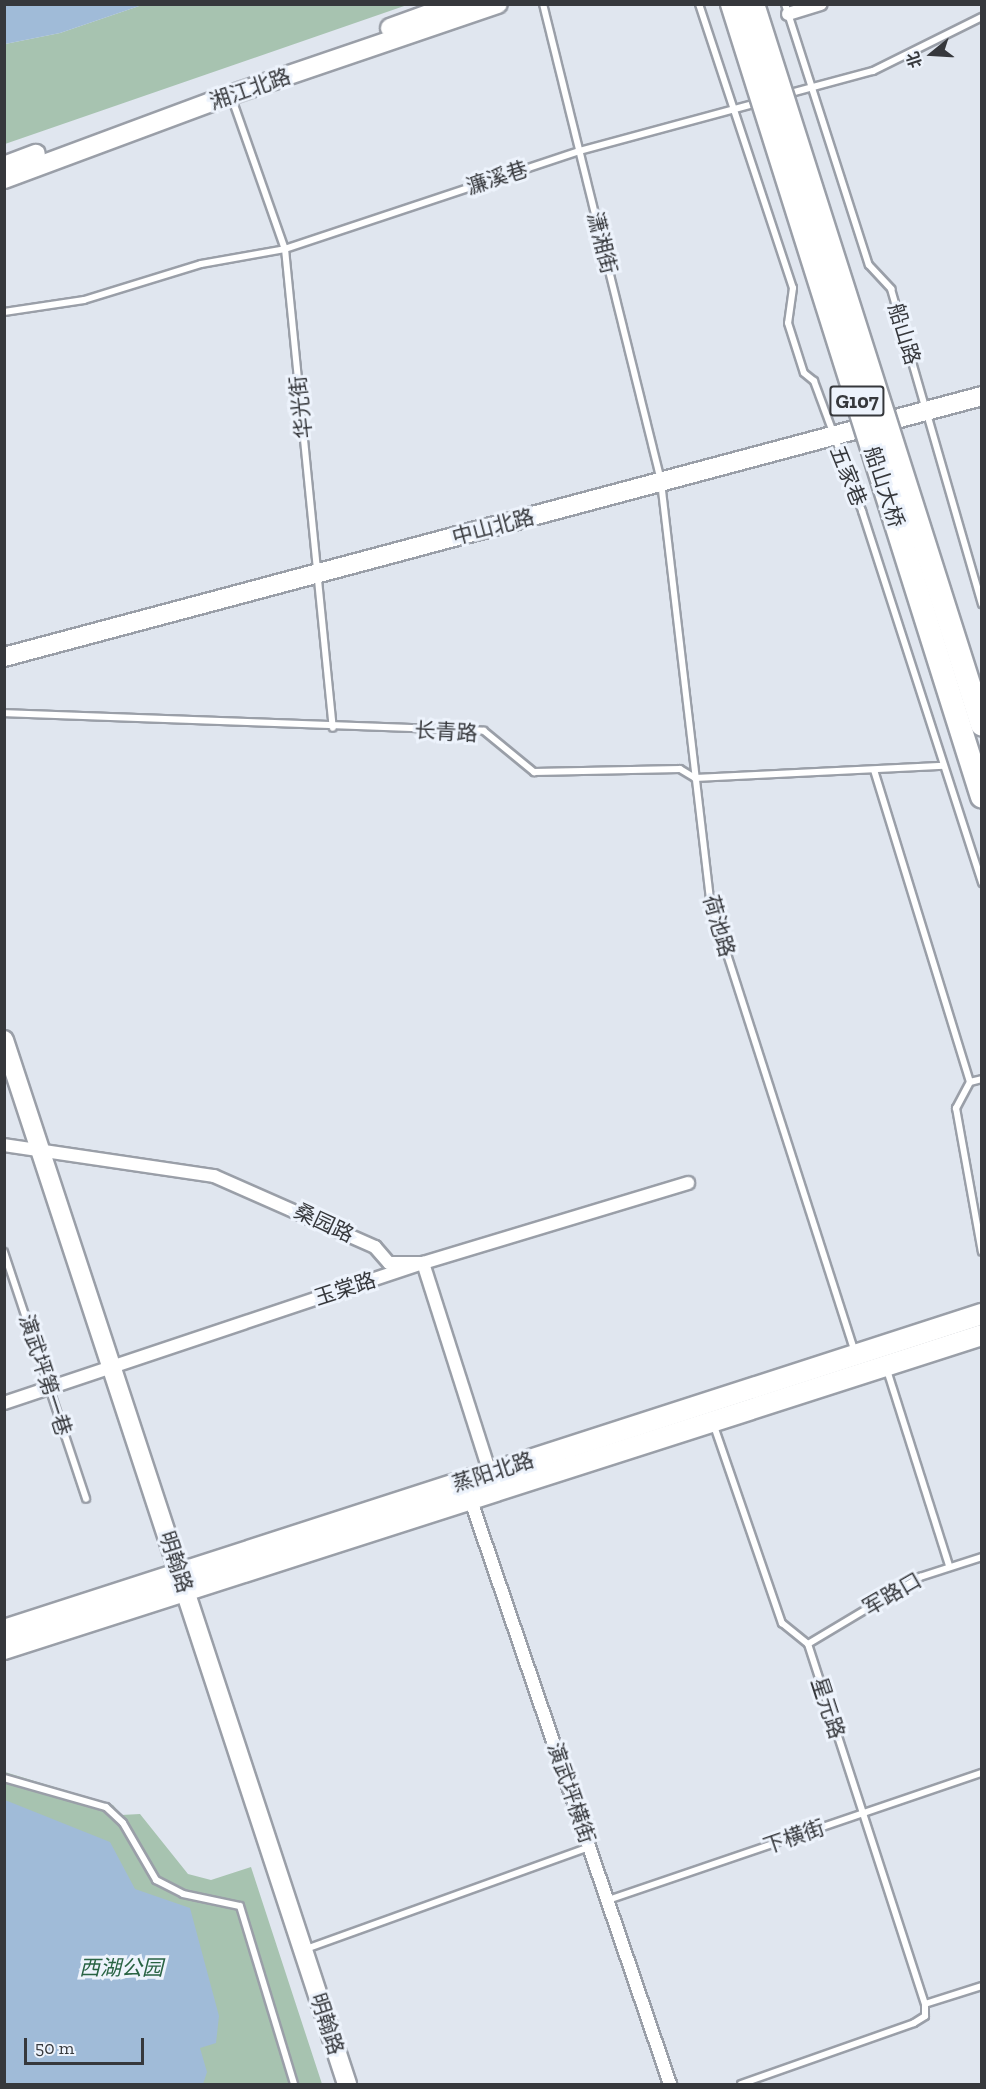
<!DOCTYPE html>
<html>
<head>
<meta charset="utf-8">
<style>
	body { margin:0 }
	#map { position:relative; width:986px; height:2089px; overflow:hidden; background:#e0e6ef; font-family:"Zilla Slab","Noto Sans SC",serif }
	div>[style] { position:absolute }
	.green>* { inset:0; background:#a7c3b0 }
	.water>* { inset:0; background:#a0bbd8 }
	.roads { filter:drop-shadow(2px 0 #9a9fa8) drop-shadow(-2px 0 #9a9fa8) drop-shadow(0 2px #9a9fa8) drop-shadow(0 -2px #9a9fa8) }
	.lane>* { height:6px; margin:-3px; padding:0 3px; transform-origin:3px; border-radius:3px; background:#fff }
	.street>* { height:12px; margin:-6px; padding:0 6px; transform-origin:6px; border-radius:6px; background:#fff }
	.secondary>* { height:18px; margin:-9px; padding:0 9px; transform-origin:9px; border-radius:9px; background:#fff }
	.primary>* { height:20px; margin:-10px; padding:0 10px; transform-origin:10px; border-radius:10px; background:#fff }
	.bridges { filter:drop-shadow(2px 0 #9a9fa8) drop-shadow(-2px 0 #9a9fa8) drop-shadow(0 2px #9a9fa8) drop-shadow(0 -2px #9a9fa8) }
	.highway-bridge>* { height:22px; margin:-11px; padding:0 11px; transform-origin:11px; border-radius:11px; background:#fff }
	span { translate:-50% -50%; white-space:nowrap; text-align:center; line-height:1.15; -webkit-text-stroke:6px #edf3fc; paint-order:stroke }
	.shield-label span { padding:2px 4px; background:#edf3fc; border:2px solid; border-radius:4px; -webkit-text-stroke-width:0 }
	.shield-label { font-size:20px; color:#36383c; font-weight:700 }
	.street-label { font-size:21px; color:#36383c }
	.park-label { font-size:21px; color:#296343; font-style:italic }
	.frame { position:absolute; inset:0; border:6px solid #36383c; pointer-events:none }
	.north { position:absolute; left:902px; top:24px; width:60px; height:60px; -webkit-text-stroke:4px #edf3fc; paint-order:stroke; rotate:252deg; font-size:16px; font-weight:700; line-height:24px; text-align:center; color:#36383c }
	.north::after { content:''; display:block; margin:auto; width:21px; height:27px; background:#36383c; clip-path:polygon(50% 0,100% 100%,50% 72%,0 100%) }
	.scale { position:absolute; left:24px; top:2038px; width:120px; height:27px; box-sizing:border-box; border:3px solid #36383c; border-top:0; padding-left:8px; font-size:18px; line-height:21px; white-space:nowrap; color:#36383c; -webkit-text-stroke:4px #edf3fc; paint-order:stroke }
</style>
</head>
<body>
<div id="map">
	<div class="green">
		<div style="clip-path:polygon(142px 5px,407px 5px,5px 144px,5px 44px,60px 33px)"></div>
		<div style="clip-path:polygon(5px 1772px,113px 1805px,121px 1815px,140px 1814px,188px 1874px,211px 1880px,251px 1867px,322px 2084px,5px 2084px)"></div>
	</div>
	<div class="water">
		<div style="clip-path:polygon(5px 4px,142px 4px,142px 5px,60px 33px,5px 44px)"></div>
		<div style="clip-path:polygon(5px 1800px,110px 1842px,135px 1889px,190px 1908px,219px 2016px,216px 2043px,200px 2048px,207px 2072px,203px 2084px,5px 2084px)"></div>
	</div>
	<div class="roads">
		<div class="lane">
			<div style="left:543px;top:4px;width:492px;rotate:76.1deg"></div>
			<div style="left:661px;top:482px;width:422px;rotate:83.3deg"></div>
			<div style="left:710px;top:901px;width:474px;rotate:72.2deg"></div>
			<div style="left:699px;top:4px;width:299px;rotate:71.7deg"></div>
			<div style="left:793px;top:288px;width:35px;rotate:98deg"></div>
			<div style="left:788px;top:323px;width:52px;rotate:72.3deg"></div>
			<div style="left:804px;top:373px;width:13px;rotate:39deg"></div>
			<div style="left:814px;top:381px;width:139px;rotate:69.7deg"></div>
			<div style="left:862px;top:511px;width:391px;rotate:72.1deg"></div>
			<div style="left:785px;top:4px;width:274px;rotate:72.2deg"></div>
			<div style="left:869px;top:265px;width:33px;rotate:47deg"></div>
			<div style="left:891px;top:289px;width:328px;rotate:73.9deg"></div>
			<div style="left:787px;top:94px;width:89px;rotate:-15deg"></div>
			<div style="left:873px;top:71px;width:122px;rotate:-26.4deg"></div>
			<div style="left:231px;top:96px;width:162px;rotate:70.6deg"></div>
			<div style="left:285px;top:249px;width:481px;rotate:84.3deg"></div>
			<div style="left:4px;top:312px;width:81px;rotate:-8.5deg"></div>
			<div style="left:84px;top:300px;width:122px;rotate:-17.1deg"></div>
			<div style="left:201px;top:264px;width:85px;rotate:-10.1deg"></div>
			<div style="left:285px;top:249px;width:310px;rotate:-18.4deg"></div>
			<div style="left:579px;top:151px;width:188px;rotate:-15.1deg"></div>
			<div style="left:4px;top:713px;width:480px;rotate:2.1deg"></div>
			<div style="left:484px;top:731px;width:65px;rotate:39.4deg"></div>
			<div style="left:534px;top:772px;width:146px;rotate:-1.2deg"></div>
			<div style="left:680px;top:769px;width:17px;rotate:31deg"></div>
			<div style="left:695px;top:778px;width:249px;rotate:-2.8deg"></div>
			<div style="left:874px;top:770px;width:326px;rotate:72.9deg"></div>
			<div style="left:970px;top:1082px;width:30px;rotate:118deg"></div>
			<div style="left:956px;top:1108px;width:146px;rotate:79.8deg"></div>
			<div style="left:970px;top:1082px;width:12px;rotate:-14deg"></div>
			<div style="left:4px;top:1252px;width:260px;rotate:71.6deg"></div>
			<div style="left:887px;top:1370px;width:205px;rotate:72.4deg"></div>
			<div style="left:713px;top:1423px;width:212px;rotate:71deg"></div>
			<div style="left:782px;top:1623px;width:33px;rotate:39deg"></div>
			<div style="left:808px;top:1644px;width:379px;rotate:72deg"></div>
			<div style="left:808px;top:1644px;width:131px;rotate:-30.9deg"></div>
			<div style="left:920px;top:1577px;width:65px;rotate:-17.9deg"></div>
			<div style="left:4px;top:1778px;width:106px;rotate:15.9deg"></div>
			<div style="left:106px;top:1807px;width:23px;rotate:43deg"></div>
			<div style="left:123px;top:1823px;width:66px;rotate:59.9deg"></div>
			<div style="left:156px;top:1880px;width:30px;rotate:27deg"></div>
			<div style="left:183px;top:1894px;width:58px;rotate:11.9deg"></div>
			<div style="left:240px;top:1906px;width:186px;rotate:73.1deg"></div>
			<div style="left:608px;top:1900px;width:395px;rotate:-18.8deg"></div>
			<div style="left:306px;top:1949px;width:301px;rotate:-19.8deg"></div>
			<div style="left:741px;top:2084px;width:183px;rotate:-19.4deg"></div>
			<div style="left:914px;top:2023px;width:13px;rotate:-32deg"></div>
			<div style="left:925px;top:2016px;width:12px;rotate:-90deg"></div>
			<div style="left:925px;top:2004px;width:60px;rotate:-17.5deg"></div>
		</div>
		<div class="street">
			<div style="left:788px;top:14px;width:34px;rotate:-17deg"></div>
			<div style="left:4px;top:1145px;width:212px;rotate:8.4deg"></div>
			<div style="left:214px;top:1176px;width:176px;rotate:23.8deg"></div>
			<div style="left:375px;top:1247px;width:21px;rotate:49deg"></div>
			<div style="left:389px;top:1263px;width:34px"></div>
			<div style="left:423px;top:1263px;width:220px;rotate:72.3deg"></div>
			<div style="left:4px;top:1403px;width:442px;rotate:-18.5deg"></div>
			<div style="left:423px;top:1263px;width:277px;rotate:-16.8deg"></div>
			<div style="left:471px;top:1501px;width:616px;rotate:71.15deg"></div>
		</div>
		<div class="secondary">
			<div style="left:390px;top:28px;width:70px;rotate:-20deg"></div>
			<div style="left:4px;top:166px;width:34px;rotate:-21deg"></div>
			<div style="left:4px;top:179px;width:241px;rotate:-20.4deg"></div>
			<div style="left:230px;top:95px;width:283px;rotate:-18.8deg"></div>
			<div style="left:4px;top:657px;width:1012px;rotate:-14.94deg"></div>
			<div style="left:4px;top:1040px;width:1099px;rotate:71.81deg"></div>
		</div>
		<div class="primary">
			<div style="left:4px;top:1630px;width:1028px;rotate:-17.91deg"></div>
			<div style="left:4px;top:1649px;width:1027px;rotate:-17.8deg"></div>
		</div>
	</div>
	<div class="bridges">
		<div class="highway-bridge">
			<div style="left:732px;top:4px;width:831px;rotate:72.5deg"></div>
			<div style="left:753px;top:4px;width:756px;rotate:72.38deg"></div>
		</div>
	</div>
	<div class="shield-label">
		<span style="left:857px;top:401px">G107</span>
	</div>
	<div class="street-label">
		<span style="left:250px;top:89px;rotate:-19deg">湘江北路</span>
		<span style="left:497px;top:178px;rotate:-18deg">濂溪巷</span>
		<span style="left:602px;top:243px;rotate:76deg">潇湘街</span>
		<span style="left:904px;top:334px;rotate:73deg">船山路</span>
		<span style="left:301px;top:407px;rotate:-96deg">华光街</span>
		<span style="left:848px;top:476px;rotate:68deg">五家巷</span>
		<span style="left:884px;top:487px;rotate:72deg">船山大桥</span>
		<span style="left:493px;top:527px;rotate:-15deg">中山北路</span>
		<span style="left:446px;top:732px;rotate:3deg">长青路</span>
		<span style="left:719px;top:926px;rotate:74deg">荷池路</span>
		<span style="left:324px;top:1223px;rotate:25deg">桑园路</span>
		<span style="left:345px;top:1289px;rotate:-18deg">玉棠路</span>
		<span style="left:45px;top:1375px;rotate:72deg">演武坪第一巷</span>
		<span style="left:493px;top:1472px;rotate:-18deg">蒸阳北路</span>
		<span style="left:176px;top:1562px;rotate:72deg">明翰路</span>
		<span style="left:892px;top:1594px;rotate:-30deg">军路口</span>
		<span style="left:828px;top:1708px;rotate:72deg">星元路</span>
		<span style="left:571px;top:1793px;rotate:71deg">演武坪横街</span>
		<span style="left:794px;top:1837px;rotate:-19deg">下横街</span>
		<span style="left:327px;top:2024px;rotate:72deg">明翰路</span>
	</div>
	<div class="park-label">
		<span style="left:121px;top:1968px">西湖公园</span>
	</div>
	<div class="frame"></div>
	<div class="north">北</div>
	<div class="scale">50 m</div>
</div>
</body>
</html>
